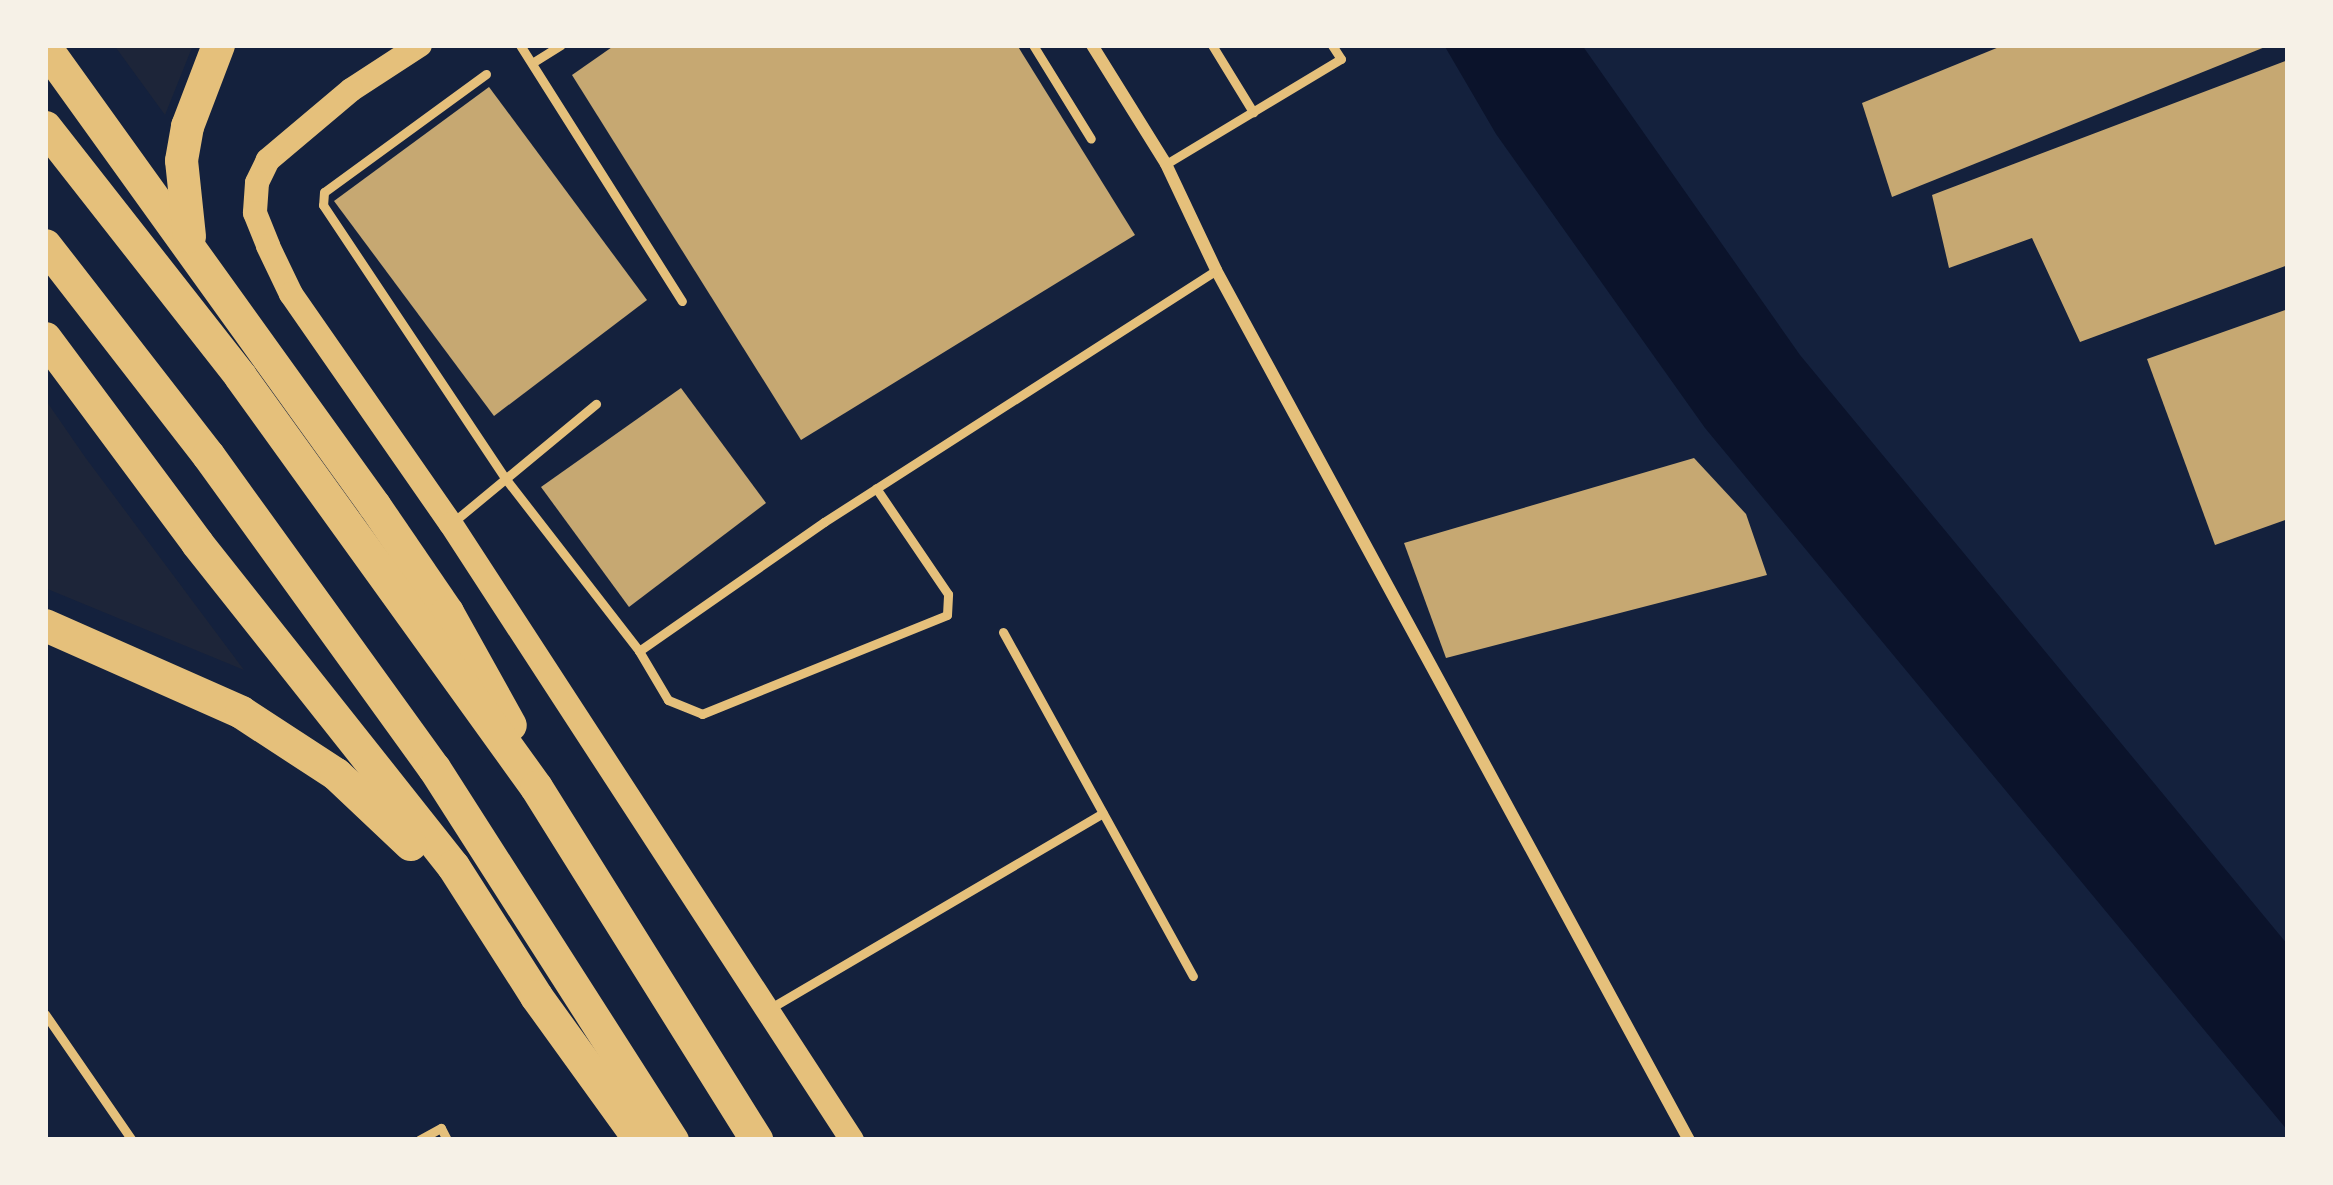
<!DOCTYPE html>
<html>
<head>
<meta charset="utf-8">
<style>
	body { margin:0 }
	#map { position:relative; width:2333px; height:1185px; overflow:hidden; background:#14213d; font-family:"DM Sans",sans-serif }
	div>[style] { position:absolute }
	.green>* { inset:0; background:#1d2539 }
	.water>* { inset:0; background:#0b132b }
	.building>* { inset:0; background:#c6a872 }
	.service>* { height:9px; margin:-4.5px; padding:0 4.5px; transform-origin:4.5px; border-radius:4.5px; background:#e5c07b }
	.minor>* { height:12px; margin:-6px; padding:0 6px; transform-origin:6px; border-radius:6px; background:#e5c07b }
	.secondary>* { height:24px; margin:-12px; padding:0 12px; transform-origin:12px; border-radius:12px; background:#e5c07b }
	.motorway>* { height:33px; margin:-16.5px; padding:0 16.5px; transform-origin:16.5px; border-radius:16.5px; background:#e5c07b }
	span { translate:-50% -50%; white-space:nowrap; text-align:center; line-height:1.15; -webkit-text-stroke:9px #f6f1e7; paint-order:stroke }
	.frame { position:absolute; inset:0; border:48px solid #f6f1e7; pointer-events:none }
</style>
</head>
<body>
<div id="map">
	<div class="green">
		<div style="clip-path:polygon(114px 45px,193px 45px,165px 115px)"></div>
		<div style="clip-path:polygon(45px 399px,85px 457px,244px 670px,45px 588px)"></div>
	</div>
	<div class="water">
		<div style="clip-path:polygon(1444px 45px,1582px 45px,1800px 355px,2288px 945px,2288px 1131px,1705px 428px,1496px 134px)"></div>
	</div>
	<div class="building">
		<div style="clip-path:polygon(615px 45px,1017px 45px,1135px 235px,801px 440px,572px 75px)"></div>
		<div style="clip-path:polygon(2004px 45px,2270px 45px,1892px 197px,1862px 103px)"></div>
		<div style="clip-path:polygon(2288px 60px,2288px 265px,2080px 342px,2032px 238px,1949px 268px,1932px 195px)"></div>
		<div style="clip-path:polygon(489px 87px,647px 300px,494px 416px,334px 201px)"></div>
		<div style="clip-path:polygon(2288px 309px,2288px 519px,2215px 545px,2147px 359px)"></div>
		<div style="clip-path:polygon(681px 388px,766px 503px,629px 607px,541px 487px)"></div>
		<div style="clip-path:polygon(1694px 458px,1746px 514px,1767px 575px,1446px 658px,1404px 543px)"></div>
	</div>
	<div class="service">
		<div style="left:520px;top:45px;width:303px;rotate:57.7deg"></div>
		<div style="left:1033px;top:45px;width:110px;rotate:58.3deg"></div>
		<div style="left:1212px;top:45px;width:79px;rotate:58.5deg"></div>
		<div style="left:532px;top:63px;width:34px;rotate:-32deg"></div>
		<div style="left:486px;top:74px;width:200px;rotate:143.9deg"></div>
		<div style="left:324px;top:192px;width:13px;rotate:94deg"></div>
		<div style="left:323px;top:205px;width:328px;rotate:56.3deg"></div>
		<div style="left:505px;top:478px;width:219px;rotate:52.2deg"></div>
		<div style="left:639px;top:651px;width:57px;rotate:59.4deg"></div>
		<div style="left:668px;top:700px;width:37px;rotate:22deg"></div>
		<div style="left:702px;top:714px;width:264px;rotate:-22deg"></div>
		<div style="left:947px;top:615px;width:21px;rotate:-87deg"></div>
		<div style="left:948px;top:594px;width:128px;rotate:-124.2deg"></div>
		<div style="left:1166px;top:164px;width:204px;rotate:-31deg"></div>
		<div style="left:1341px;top:59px;width:17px;rotate:-123deg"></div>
		<div style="left:452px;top:523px;width:187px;rotate:-39.6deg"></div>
		<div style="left:1003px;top:632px;width:393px;rotate:61.1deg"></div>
		<div style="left:639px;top:651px;width:226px;rotate:-34.9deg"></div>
		<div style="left:824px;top:522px;width:466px;rotate:-32.7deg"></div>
		<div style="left:769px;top:1009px;width:387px;rotate:-30.4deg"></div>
		<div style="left:45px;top:1014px;width:153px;rotate:55.4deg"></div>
		<div style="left:419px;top:1140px;width:25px;rotate:-29deg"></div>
		<div style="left:441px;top:1128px;width:13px;rotate:63deg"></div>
	</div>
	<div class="minor">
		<div style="left:1092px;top:45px;width:140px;rotate:58.1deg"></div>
		<div style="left:1166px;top:164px;width:117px;rotate:64.7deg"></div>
		<div style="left:1216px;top:270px;width:990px;rotate:61.47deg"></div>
	</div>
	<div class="secondary">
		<div style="left:420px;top:45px;width:82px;rotate:146.9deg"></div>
		<div style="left:351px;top:90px;width:109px;rotate:139.9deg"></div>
		<div style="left:268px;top:160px;width:25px;rotate:116deg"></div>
		<div style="left:257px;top:183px;width:30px;rotate:94deg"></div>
		<div style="left:255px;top:213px;width:35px;rotate:68deg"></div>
		<div style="left:268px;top:246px;width:53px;rotate:64.4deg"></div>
		<div style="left:291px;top:294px;width:280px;rotate:55.2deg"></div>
		<div style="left:451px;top:524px;width:735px;rotate:56.94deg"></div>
	</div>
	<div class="motorway">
		<div style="left:45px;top:47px;width:564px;rotate:54.31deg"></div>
		<div style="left:374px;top:505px;width:130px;rotate:55.7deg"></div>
		<div style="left:447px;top:612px;width:129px;rotate:60.9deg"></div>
		<div style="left:45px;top:127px;width:316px;rotate:51.9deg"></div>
		<div style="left:240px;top:376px;width:506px;rotate:54.24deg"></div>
		<div style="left:536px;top:787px;width:416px;rotate:58deg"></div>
		<div style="left:189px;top:236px;width:76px;rotate:-96deg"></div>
		<div style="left:181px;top:160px;width:35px;rotate:-80deg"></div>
		<div style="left:187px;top:126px;width:87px;rotate:-69.1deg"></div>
		<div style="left:45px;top:245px;width:266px;rotate:52.2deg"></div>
		<div style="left:208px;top:455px;width:386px;rotate:54.2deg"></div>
		<div style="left:434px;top:768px;width:442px;rotate:57.4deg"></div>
		<div style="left:45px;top:338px;width:255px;rotate:53.4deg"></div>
		<div style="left:197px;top:543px;width:412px;rotate:51.6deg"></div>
		<div style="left:453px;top:866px;width:154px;rotate:57.4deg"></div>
		<div style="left:536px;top:996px;width:178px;rotate:54.2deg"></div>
		<div style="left:45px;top:625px;width:214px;rotate:23.9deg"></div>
		<div style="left:241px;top:712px;width:113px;rotate:33.1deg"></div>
		<div style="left:336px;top:774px;width:102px;rotate:43.4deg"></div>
	</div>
	<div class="frame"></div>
</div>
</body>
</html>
